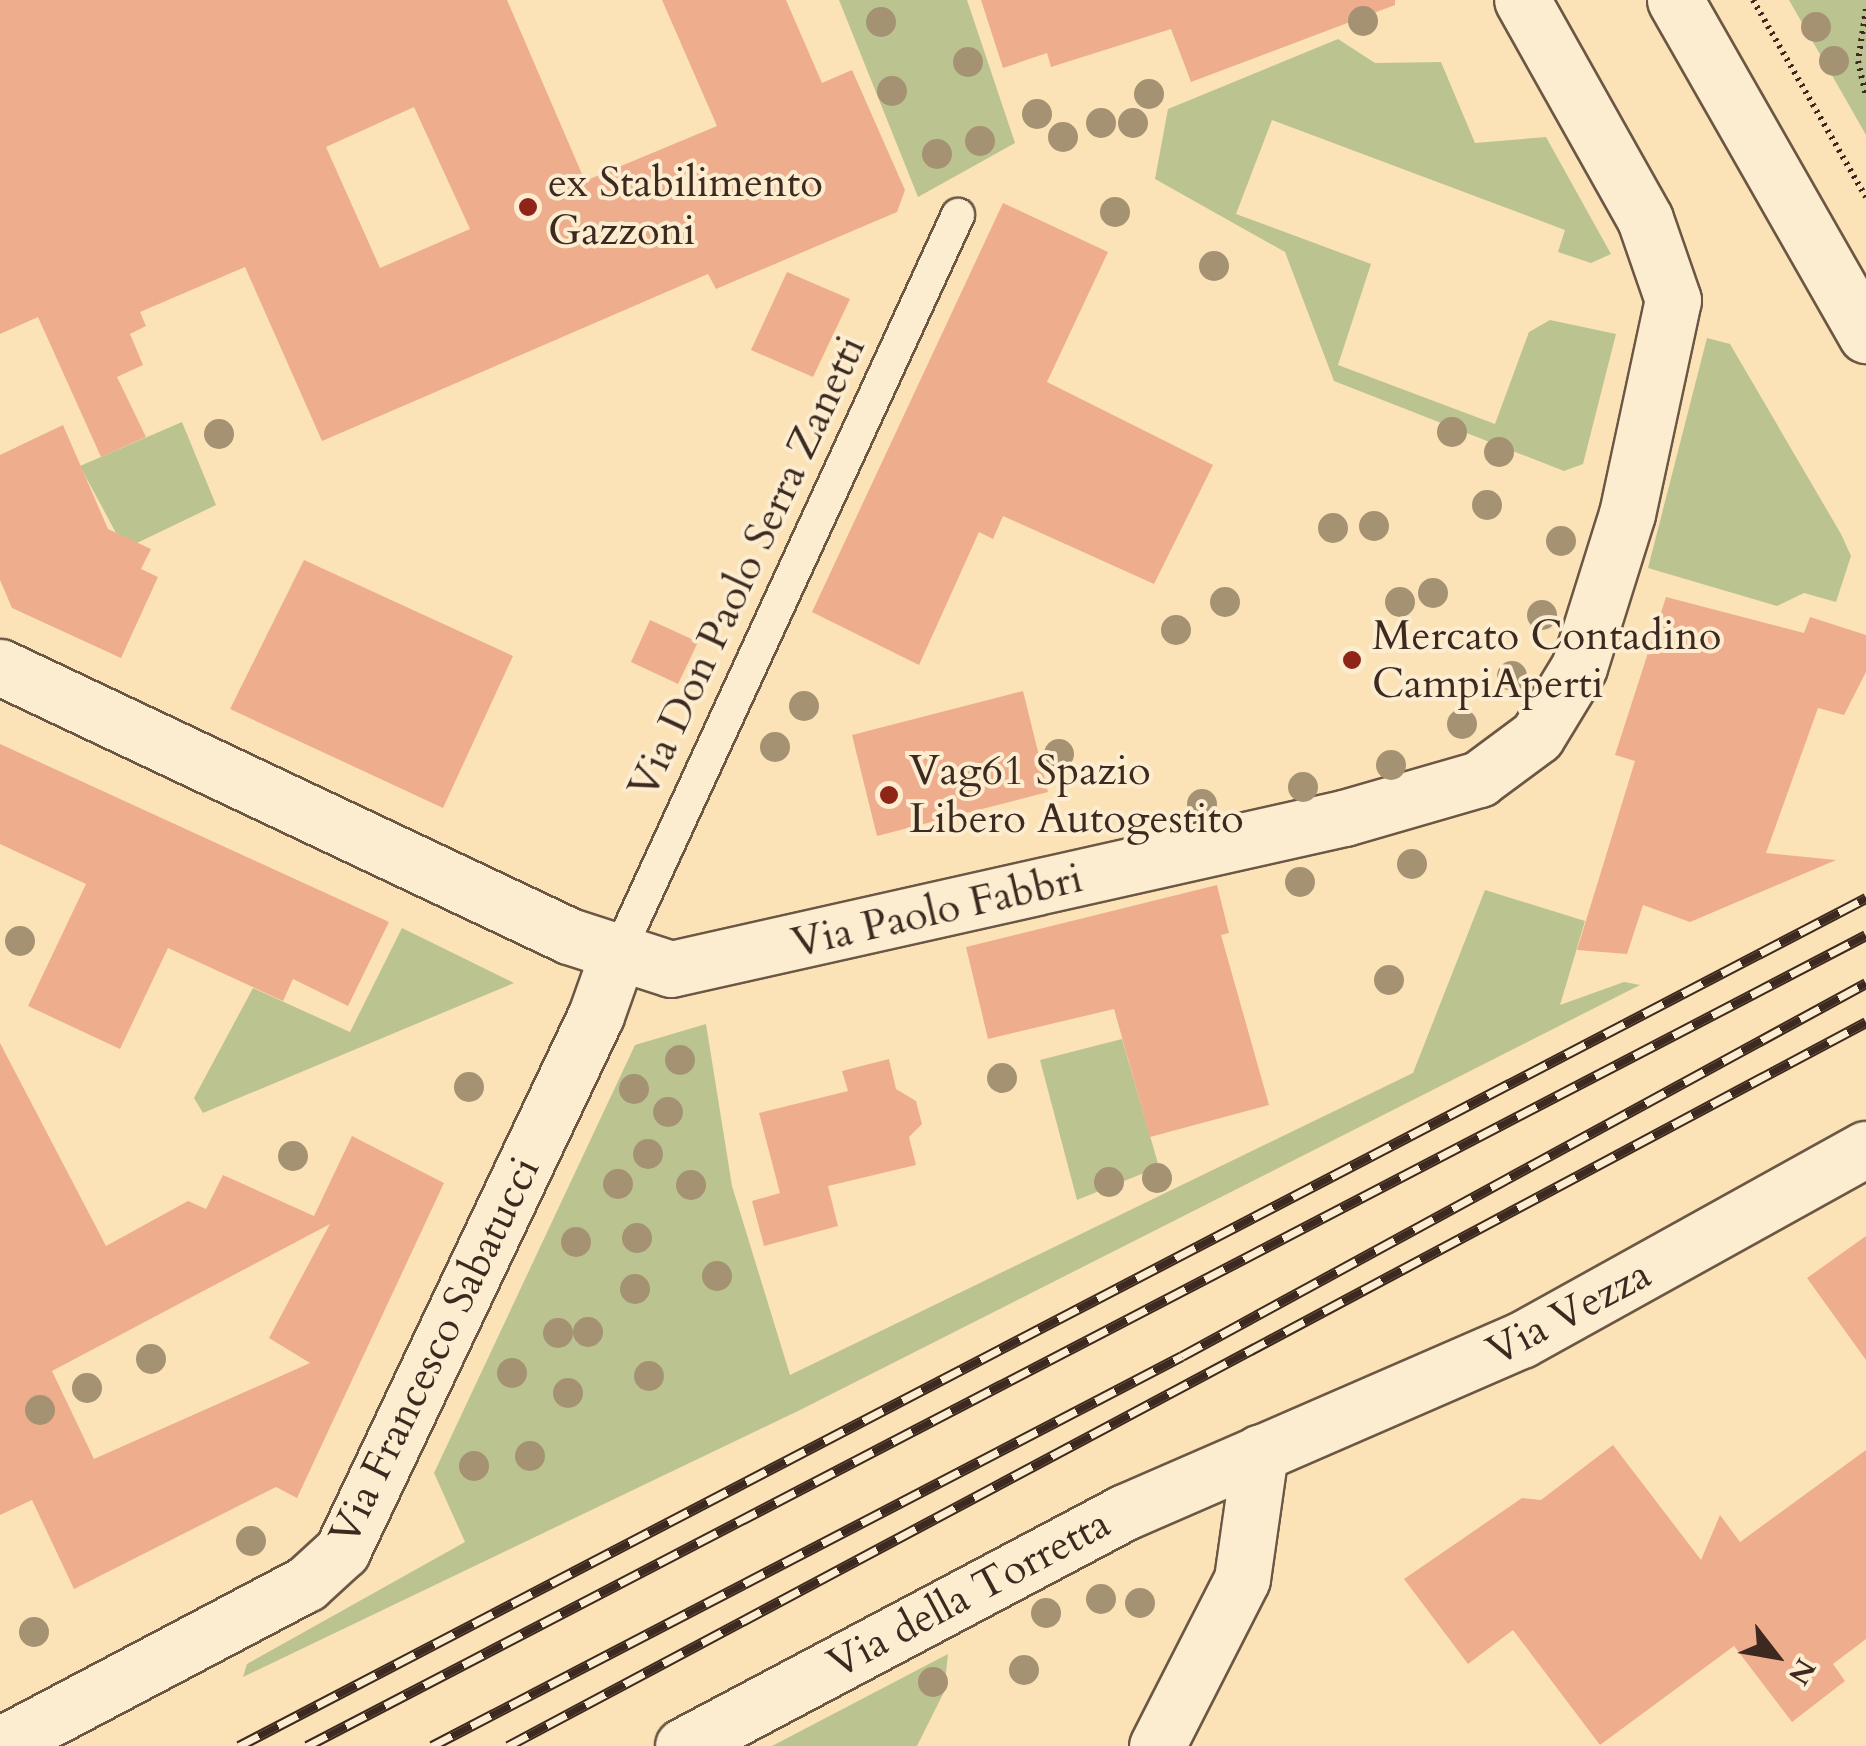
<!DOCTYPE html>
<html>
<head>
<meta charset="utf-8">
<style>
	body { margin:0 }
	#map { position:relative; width:1866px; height:1746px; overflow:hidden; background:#fbe2b7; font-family:Cardo,serif }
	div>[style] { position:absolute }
	.green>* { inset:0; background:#bbc491 }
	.building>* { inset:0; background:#eeae8e }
	.path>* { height:6px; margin-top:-3px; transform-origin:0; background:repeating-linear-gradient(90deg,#3d291f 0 2.5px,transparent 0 7.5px) }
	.roads { filter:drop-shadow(2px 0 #6c5745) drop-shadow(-2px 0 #6c5745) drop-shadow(0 2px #6c5745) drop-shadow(0 -2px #6c5745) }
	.lane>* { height:32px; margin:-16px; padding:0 16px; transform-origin:16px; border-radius:16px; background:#fcecd0 }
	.street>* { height:55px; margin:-27.5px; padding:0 27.5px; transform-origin:27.5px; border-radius:27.5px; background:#fcecd0 }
	.secondary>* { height:55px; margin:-27.5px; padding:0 27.5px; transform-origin:27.5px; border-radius:27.5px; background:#fcecd0 }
	.rail>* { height:11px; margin-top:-5.5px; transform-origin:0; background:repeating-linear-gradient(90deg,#fcecd0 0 22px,#3d291f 0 44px); box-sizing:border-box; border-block:2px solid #3d291f }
	.trees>* { width:30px; height:30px; margin:-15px; border-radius:50%; background:#a49273 }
	.dots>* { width:28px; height:28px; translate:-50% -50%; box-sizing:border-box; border:5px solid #fcecd0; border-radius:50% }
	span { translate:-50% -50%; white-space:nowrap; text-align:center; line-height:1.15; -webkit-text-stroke:8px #fcecd0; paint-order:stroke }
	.poi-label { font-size:42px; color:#3d291f }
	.left { translate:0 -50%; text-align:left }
	.street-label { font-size:42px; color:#3d291f }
	.north { position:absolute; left:1726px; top:1606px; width:100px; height:100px; -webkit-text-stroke:8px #fcecd0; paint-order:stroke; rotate:121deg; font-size:28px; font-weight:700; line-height:40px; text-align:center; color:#3d291f }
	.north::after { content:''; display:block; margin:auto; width:35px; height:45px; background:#3d291f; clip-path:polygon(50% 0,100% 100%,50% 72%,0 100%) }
</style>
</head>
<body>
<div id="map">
	<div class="green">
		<div style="clip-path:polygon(839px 0,967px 0,1015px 143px,918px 197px)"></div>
		<div style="clip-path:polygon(1789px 0,1866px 0,1866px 135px)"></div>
		<div style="clip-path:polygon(1338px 39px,1375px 63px,1441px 62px,1475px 143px,1546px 137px,1611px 254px,1591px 263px,1558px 252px,1565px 230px,1272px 120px,1236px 214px,1371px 264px,1338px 365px,1495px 424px,1529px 332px,1550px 320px,1616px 334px,1583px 464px,1564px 471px,1334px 381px,1285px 252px,1155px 179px,1168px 109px)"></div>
		<div style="clip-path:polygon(1707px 338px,1730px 344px,1841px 534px,1851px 556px,1836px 602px,1804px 593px,1777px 606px,1648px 568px)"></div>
		<div style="clip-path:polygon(182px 422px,216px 505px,137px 543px,116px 533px,80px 466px)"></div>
		<div style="clip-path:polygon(1485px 890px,1585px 921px,1560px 1005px,1624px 982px,1640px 985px,800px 1410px,243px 1677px,247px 1664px,465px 1542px,434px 1473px,635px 1045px,706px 1024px,732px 1186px,790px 1375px,1413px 1073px)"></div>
		<div style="clip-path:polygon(402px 928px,514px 983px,203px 1113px,194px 1098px,253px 988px,350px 1032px)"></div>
		<div style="clip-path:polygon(1122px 1039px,1159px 1167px,1077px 1200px,1040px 1060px)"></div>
		<div style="clip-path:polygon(948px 1654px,944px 1692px,917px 1746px,772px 1746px)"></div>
	</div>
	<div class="building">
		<div style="clip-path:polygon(evenodd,0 0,507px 0,585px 181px,717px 126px,662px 0,786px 0,822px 83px,852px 70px,905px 190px,897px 212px,716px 289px,708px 274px,322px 441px,245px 267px,140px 312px,146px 326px,130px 334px,143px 365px,117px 377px,146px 437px,101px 457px,38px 317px,0 334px,0 0,414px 107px,470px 229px,380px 268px,326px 147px,414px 107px)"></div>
		<div style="clip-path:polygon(981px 0,1395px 0,1395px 5px,1191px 82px,1171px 29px,1051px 67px,1047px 53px,1003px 68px)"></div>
		<div style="clip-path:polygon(1003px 203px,1108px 252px,1047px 382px,1213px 465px,1154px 584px,1003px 516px,993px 539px,979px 532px,919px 665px,812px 612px)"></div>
		<div style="clip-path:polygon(787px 272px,850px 299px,813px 377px,751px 350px)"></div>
		<div style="clip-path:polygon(63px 425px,108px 529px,151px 549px,141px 569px,158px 577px,121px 658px,12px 608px,0 580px,0 455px)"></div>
		<div style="clip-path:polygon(304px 560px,513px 656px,443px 808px,230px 709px)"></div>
		<div style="clip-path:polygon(1666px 597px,1804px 633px,1810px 617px,1866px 635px,1866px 672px,1844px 715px,1818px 708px,1766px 853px,1836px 860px,1690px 922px,1643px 905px,1627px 954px,1577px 950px,1635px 761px,1615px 755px)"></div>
		<div style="clip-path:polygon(650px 620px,698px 642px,678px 684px,631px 662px)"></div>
		<div style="clip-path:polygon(1023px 691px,1048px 792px,877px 836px,852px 735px)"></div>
		<div style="clip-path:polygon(0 744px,389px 922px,348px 1006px,293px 979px,283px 1001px,168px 948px,120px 1049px,28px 1006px,86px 884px,0 844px)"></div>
		<div style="clip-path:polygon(1217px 885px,1229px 933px,1221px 935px,1269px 1105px,1150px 1137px,1114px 1009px,988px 1039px,966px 947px)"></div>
		<div style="clip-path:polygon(evenodd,0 1043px,106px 1246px,188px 1201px,206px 1209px,223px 1175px,314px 1216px,352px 1136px,444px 1183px,297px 1498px,276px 1487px,74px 1589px,32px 1500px,0 1515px,0 1043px,330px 1224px,269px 1338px,310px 1363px,94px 1459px,52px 1371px,330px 1224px)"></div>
		<div style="clip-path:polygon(889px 1059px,896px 1089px,916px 1101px,922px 1124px,909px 1137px,916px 1165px,828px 1186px,838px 1226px,764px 1246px,752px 1201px,780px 1193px,759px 1113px,848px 1091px,842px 1071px)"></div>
		<div style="clip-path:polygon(1866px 1236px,1866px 1360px,1807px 1278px)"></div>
		<div style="clip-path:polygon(1613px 1445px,1701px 1560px,1720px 1515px,1740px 1542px,1866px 1450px,1866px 1639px,1833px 1664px,1845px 1681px,1792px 1722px,1734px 1646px,1600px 1745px,1513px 1630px,1468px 1664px,1404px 1579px,1522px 1498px,1541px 1500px)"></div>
	</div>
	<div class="path">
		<div style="left:1753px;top:0;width:227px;rotate:60.2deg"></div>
		<div style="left:1866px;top:9px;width:53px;rotate:98.7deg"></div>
		<div style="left:1858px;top:61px;width:37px;rotate:77deg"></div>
	</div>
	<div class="roads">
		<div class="lane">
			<div style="left:617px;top:956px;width:816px;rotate:-65.29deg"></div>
		</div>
		<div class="street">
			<div style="left:0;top:667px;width:629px;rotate:25.3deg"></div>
			<div style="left:569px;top:936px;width:107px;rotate:17.9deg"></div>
			<div style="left:671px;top:969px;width:690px;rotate:-12.65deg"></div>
			<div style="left:1344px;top:818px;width:141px;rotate:-16.1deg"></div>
			<div style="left:1479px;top:779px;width:72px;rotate:-36.6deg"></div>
			<div style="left:1537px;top:736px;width:81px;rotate:-58.7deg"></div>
			<div style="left:1579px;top:667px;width:160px;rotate:-72.6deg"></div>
			<div style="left:1627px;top:514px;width:219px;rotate:-77.9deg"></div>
			<div style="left:1673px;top:300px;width:86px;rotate:-109.1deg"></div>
			<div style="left:1645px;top:219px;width:251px;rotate:-119.3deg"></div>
			<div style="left:0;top:1745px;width:346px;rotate:-27.8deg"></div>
			<div style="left:306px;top:1584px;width:49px;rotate:-42.5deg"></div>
			<div style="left:342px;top:1551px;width:593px;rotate:-64.64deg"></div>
			<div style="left:596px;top:1015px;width:63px;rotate:-70.4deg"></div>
			<div style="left:683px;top:1746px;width:500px;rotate:-27.9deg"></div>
			<div style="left:1125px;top:1512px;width:432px;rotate:-23.5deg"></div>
			<div style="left:1521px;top:1340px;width:394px;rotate:-29deg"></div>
			<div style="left:1157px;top:1746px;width:187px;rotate:-63deg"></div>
			<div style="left:1242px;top:1579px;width:128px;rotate:-81.9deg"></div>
		</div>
		<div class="secondary">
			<div style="left:1675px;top:0;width:386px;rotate:60.3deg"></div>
		</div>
	</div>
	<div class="rail">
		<div style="left:239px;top:1746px;width:1835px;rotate:-27.53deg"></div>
		<div style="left:307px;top:1746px;width:1757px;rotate:-27.48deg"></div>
		<div style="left:432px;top:1746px;width:845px;rotate:-27.47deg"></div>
		<div style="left:1182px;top:1356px;width:779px;rotate:-28.6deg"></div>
		<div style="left:508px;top:1746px;width:1539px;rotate:-28.06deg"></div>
	</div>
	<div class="trees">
		<div style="left:1363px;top:21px"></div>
		<div style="left:881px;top:22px"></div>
		<div style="left:1816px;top:27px"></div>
		<div style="left:1834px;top:61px"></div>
		<div style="left:968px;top:62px"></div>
		<div style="left:892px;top:91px"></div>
		<div style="left:1149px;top:94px"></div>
		<div style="left:1037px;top:114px"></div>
		<div style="left:1101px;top:123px"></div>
		<div style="left:1133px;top:123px"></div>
		<div style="left:1063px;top:137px"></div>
		<div style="left:980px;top:141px"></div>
		<div style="left:937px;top:154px"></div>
		<div style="left:1115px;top:212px"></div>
		<div style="left:1214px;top:266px"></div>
		<div style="left:1452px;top:432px"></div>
		<div style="left:219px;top:434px"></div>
		<div style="left:1499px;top:452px"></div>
		<div style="left:1487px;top:505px"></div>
		<div style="left:1374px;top:526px"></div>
		<div style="left:1333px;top:528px"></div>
		<div style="left:1561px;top:541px"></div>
		<div style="left:1433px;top:593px"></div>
		<div style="left:1225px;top:602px"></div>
		<div style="left:1400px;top:602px"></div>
		<div style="left:1542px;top:615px"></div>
		<div style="left:1176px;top:630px"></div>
		<div style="left:1512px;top:676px"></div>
		<div style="left:804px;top:706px"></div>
		<div style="left:1462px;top:724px"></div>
		<div style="left:775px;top:747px"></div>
		<div style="left:1059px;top:754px"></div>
		<div style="left:1391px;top:765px"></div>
		<div style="left:1303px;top:787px"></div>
		<div style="left:1202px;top:804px"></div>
		<div style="left:1412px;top:864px"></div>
		<div style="left:1300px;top:882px"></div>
		<div style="left:20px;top:941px"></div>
		<div style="left:1389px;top:980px"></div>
		<div style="left:680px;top:1060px"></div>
		<div style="left:1002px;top:1078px"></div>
		<div style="left:469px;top:1087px"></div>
		<div style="left:634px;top:1089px"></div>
		<div style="left:668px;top:1112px"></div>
		<div style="left:648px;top:1154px"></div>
		<div style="left:293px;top:1156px"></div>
		<div style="left:1157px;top:1178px"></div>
		<div style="left:1109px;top:1182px"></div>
		<div style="left:618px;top:1184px"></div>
		<div style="left:691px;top:1185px"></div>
		<div style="left:637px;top:1238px"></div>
		<div style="left:576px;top:1242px"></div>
		<div style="left:717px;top:1276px"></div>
		<div style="left:635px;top:1289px"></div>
		<div style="left:588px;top:1332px"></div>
		<div style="left:558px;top:1333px"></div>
		<div style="left:151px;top:1359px"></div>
		<div style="left:512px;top:1373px"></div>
		<div style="left:649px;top:1376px"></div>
		<div style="left:87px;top:1388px"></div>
		<div style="left:568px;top:1393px"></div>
		<div style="left:40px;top:1410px"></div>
		<div style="left:530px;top:1456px"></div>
		<div style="left:474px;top:1466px"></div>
		<div style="left:251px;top:1541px"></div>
		<div style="left:1101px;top:1599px"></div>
		<div style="left:1140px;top:1603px"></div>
		<div style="left:1046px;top:1613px"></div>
		<div style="left:34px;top:1632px"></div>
		<div style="left:1024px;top:1670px"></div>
		<div style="left:933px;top:1682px"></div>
	</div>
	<div class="dots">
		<div style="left:528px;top:207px;background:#8f2418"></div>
		<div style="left:1352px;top:660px;background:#8f2418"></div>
		<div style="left:889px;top:795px;background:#8f2418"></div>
	</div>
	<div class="poi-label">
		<span class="left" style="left:548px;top:207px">ex Stabilimento<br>Gazzoni</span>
		<span class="left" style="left:1372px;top:660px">Mercato Contadino<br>CampiAperti</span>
		<span class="left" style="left:909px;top:795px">Vag61 Spazio<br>Libero Autogestito</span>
	</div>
	<div class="street-label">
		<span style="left:747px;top:567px;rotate:-65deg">Via Don Paolo Serra Zanetti</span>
		<span style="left:937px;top:911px;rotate:-13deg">Via Paolo Fabbri</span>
		<span style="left:1569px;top:1313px;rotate:-28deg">Via Vezza</span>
		<span style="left:435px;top:1351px;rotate:-64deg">Via Francesco Sabatucci</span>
		<span style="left:969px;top:1594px;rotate:-28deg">Via della Torretta</span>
	</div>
	<div class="north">N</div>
</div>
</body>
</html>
